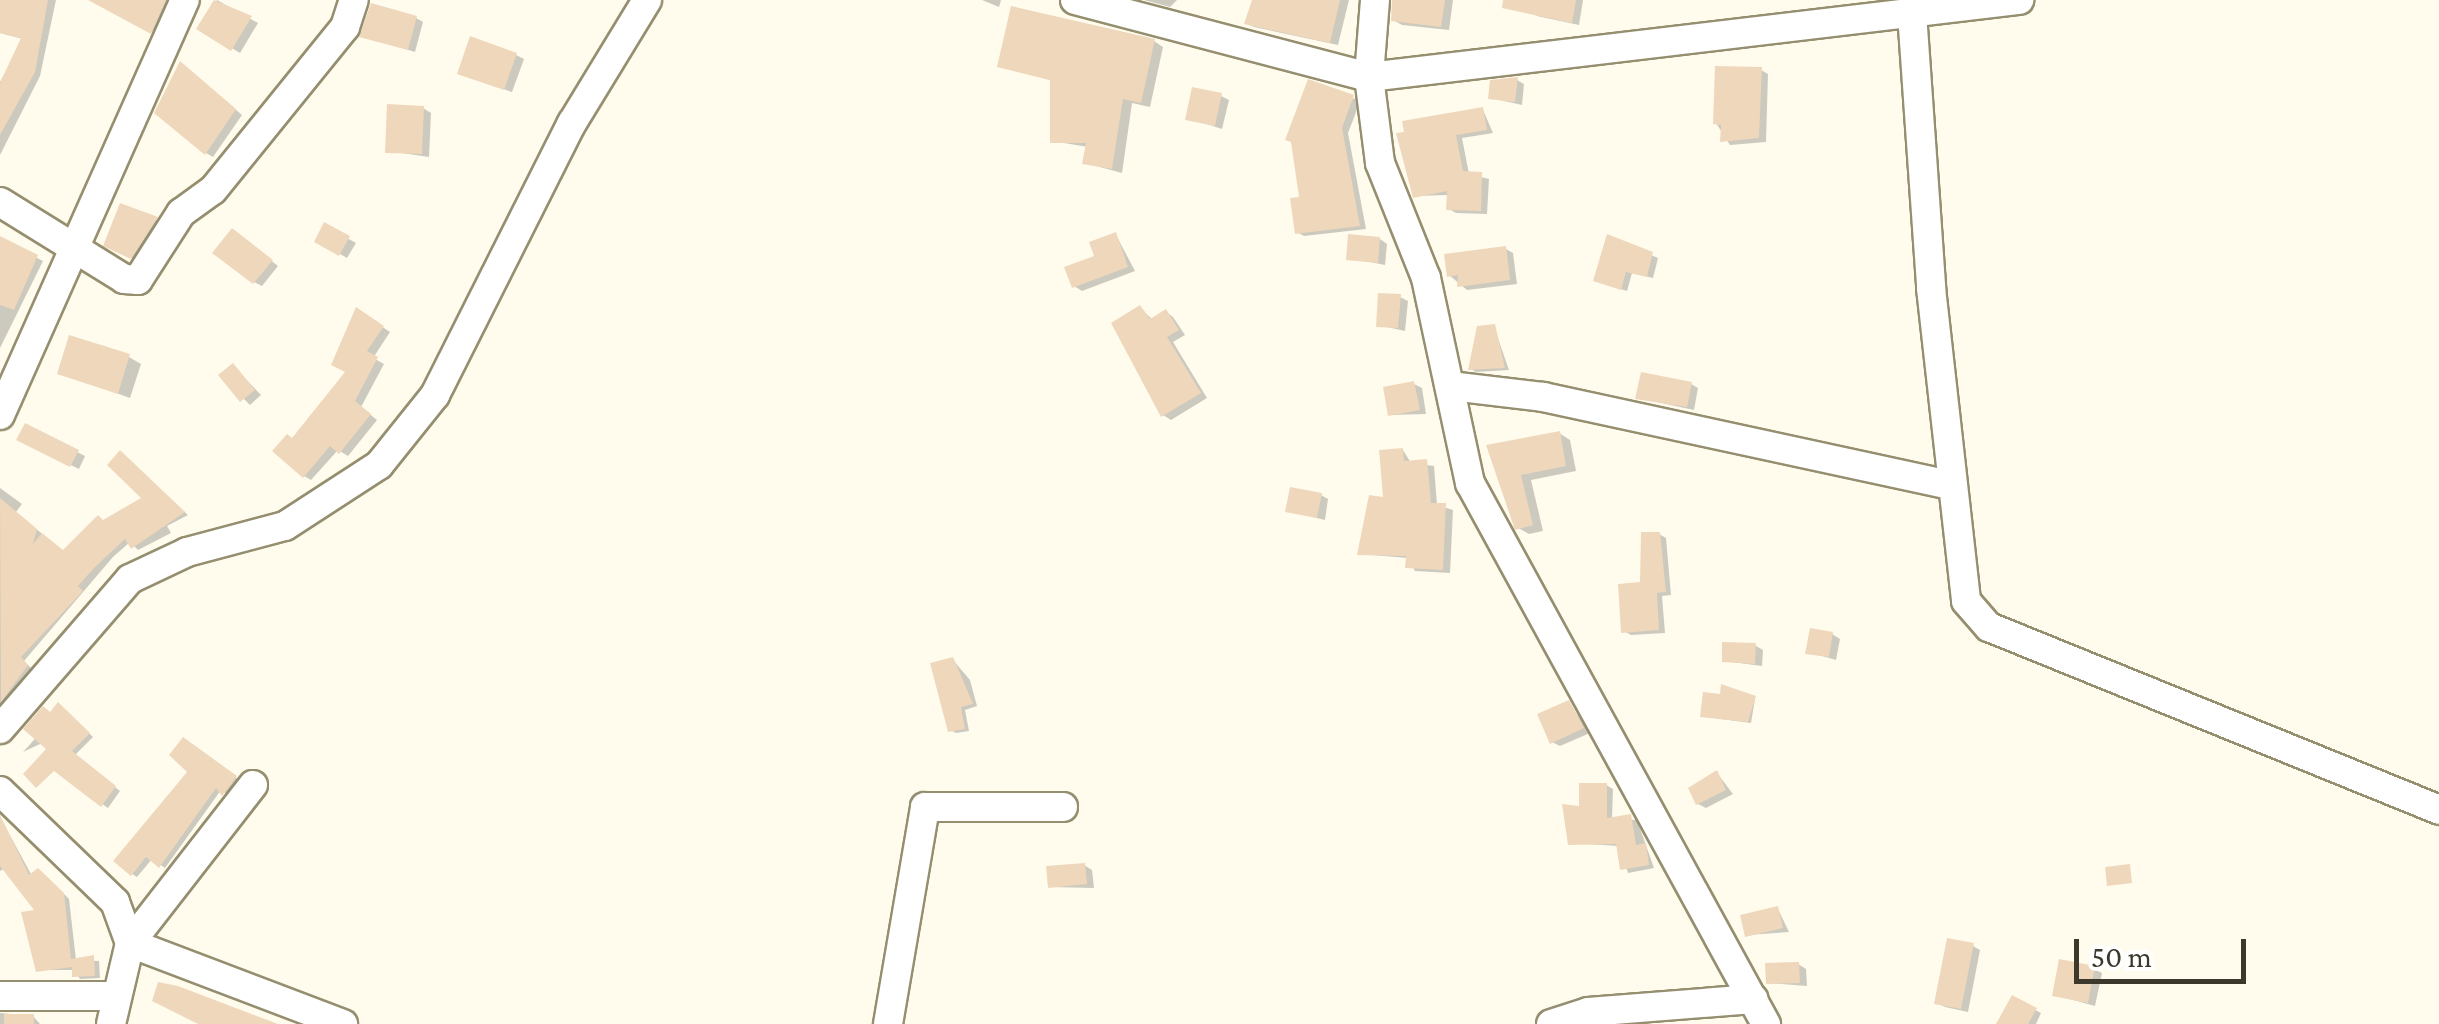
<!DOCTYPE html>
<html>
<head>
<meta charset="utf-8">
<style>
	body { margin:0 }
	#map { position:relative; width:2439px; height:1024px; overflow:hidden; background:#fffcee; font-family:"Crimson Pro",serif }
	div>[style] { position:absolute }
	.shadow>* { inset:0; background:#0003 }
	.building>* { inset:0; background:#efd7bb }
	.roads { filter:drop-shadow(2px 0 #958e6f) drop-shadow(-2px 0 #958e6f) drop-shadow(0 2px #958e6f) drop-shadow(0 -2px #958e6f) }
	.minor>* { height:28px; margin:-14px; padding:0 14px; transform-origin:14px; border-radius:14px; background:#fff }
	span { translate:-50% -50%; white-space:nowrap; text-align:center; line-height:1.15; -webkit-text-stroke:8px #fff; paint-order:stroke }
	.scale { position:absolute; left:2074px; top:939px; width:172px; height:45px; box-sizing:border-box; border:5px solid #3c392c; border-top:0; padding-left:12px; font-size:30px; line-height:35px; white-space:nowrap; color:#3c392c; -webkit-text-stroke:8px #fff; paint-order:stroke }
</style>
</head>
<body>
<div id="map">
	<div class="shadow">
		<div style="clip-path:polygon(0 0,56px 0,40px 76px,0 155px,0 82px,23px 39px,0 33px)"></div>
		<div style="clip-path:polygon(101px 0,179px 0,162px 37px)"></div>
		<div style="clip-path:polygon(217px 0,258px 23px,240px 53px,200px 29px)"></div>
		<div style="clip-path:polygon(982px 0,1001px 0,999px 7px)"></div>
		<div style="clip-path:polygon(1144px 0,1177px 0,1170px 7px)"></div>
		<div style="clip-path:polygon(1254px 0,1349px 0,1338px 45px,1254px 27px,1247px 23px)"></div>
		<div style="clip-path:polygon(1392px 0,1453px 0,1449px 30px,1402px 25px,1393px 20px)"></div>
		<div style="clip-path:polygon(1532px 0,1583px 0,1579px 25px,1537px 16px,1529px 12px)"></div>
		<div style="clip-path:polygon(416px 18px,423px 22px,415px 52px,362px 36px)"></div>
		<div style="clip-path:polygon(1154px 41px,1163px 47px,1150px 107px,1132px 103px,1122px 173px,1085px 163px,1088px 147px,1052px 141px,1053px 81px,1000px 66px)"></div>
		<div style="clip-path:polygon(516px 55px,524px 59px,512px 92px,468px 77px)"></div>
		<div style="clip-path:polygon(188px 69px,242px 115px,213px 157px,206px 153px)"></div>
		<div style="clip-path:polygon(1761px 70px,1768px 74px,1766px 142px,1730px 145px,1716px 123px)"></div>
		<div style="clip-path:polygon(1517px 80px,1524px 84px,1522px 105px,1491px 98px)"></div>
		<div style="clip-path:polygon(1221px 96px,1229px 100px,1222px 129px,1188px 118px)"></div>
		<div style="clip-path:polygon(1353px 98px,1360px 102px,1348px 133px,1366px 229px,1304px 236px,1297px 232px,1302px 199px)"></div>
		<div style="clip-path:polygon(423px 108px,431px 113px,429px 157px,388px 151px)"></div>
		<div style="clip-path:polygon(1483px 110px,1493px 133px,1462px 138px,1469px 174px,1489px 179px,1487px 214px,1456px 213px,1449px 209px,1449px 195px,1415px 196px,1399px 135px)"></div>
		<div style="clip-path:polygon(121px 206px,164px 223px,139px 261px,114px 249px)"></div>
		<div style="clip-path:polygon(325px 226px,356px 243px,347px 258px,317px 241px)"></div>
		<div style="clip-path:polygon(1116px 235px,1135px 271px,1082px 291px,1074px 286px)"></div>
		<div style="clip-path:polygon(240px 236px,278px 266px,262px 286px,254px 282px)"></div>
		<div style="clip-path:polygon(1380px 239px,1387px 244px,1385px 265px,1349px 258px)"></div>
		<div style="clip-path:polygon(2px 240px,43px 261px,0 348px,0 244px)"></div>
		<div style="clip-path:polygon(1506px 249px,1513px 253px,1517px 284px,1467px 290px,1449px 275px)"></div>
		<div style="clip-path:polygon(1651px 255px,1658px 258px,1653px 278px,1632px 273px,1627px 291px,1602px 283px)"></div>
		<div style="clip-path:polygon(1400px 297px,1408px 301px,1405px 331px,1378px 325px)"></div>
		<div style="clip-path:polygon(1140px 308px,1153px 320px,1166px 312px,1173px 317px,1185px 335px,1173px 342px,1207px 398px,1171px 420px,1163px 415px)"></div>
		<div style="clip-path:polygon(357px 310px,390px 332px,373px 358px,384px 364px,361px 407px,377px 420px,348px 456px,338px 450px,311px 480px,304px 476px,294px 441px,349px 372px)"></div>
		<div style="clip-path:polygon(1494px 327px,1509px 370px,1476px 372px,1471px 369px)"></div>
		<div style="clip-path:polygon(129px 357px,141px 364px,130px 398px,60px 373px)"></div>
		<div style="clip-path:polygon(233px 366px,261px 395px,250px 405px,221px 376px)"></div>
		<div style="clip-path:polygon(1414px 384px,1422px 388px,1426px 414px,1391px 415px)"></div>
		<div style="clip-path:polygon(1691px 384px,1698px 388px,1694px 410px,1638px 398px)"></div>
		<div style="clip-path:polygon(1559px 433px,1570px 440px,1576px 471px,1531px 480px,1543px 531px,1529px 534px,1518px 528px,1489px 447px)"></div>
		<div style="clip-path:polygon(27px 444px,77px 452px,85px 456px,79px 469px)"></div>
		<div style="clip-path:polygon(1403px 450px,1411px 463px,1434px 466px,1437px 505px,1453px 510px,1450px 573px,1415px 571px,1408px 558px,1360px 554px)"></div>
		<div style="clip-path:polygon(126px 457px,188px 515px,167px 526px,171px 533px,138px 550px,130px 542px,113px 557px,24px 661px,32px 669px,0 709px,0 488px,22px 504px,16px 512px,64px 552px,145px 498px)"></div>
		<div style="clip-path:polygon(1321px 495px,1328px 499px,1325px 520px,1288px 511px)"></div>
		<div style="clip-path:polygon(1659px 534px,1666px 538px,1671px 595px,1662px 596px,1665px 633px,1631px 635px,1624px 631px)"></div>
		<div style="clip-path:polygon(1832px 634px,1840px 639px,1836px 660px,1808px 652px)"></div>
		<div style="clip-path:polygon(1756px 646px,1763px 650px,1762px 666px,1724px 661px)"></div>
		<div style="clip-path:polygon(953px 660px,970px 680px,977px 706px,965px 710px,969px 731px,956px 733px,950px 730px)"></div>
		<div style="clip-path:polygon(1755px 699px,1751px 723px,1706px 717px)"></div>
		<div style="clip-path:polygon(1569px 703px,1590px 733px,1560px 746px,1552px 742px)"></div>
		<div style="clip-path:polygon(63px 708px,93px 737px,74px 756px,120px 791px,108px 808px,77px 787px,53px 738px,23px 752px)"></div>
		<div style="clip-path:polygon(188px 743px,241px 781px,229px 796px,221px 790px,165px 868px,152px 859px,137px 877px,132px 874px,190px 772px)"></div>
		<div style="clip-path:polygon(1717px 773px,1733px 794px,1706px 808px,1698px 804px)"></div>
		<div style="clip-path:polygon(1606px 785px,1613px 789px,1612px 819px,1637px 820px,1654px 868px,1628px 873px,1619px 846px,1570px 843px,1581px 809px)"></div>
		<div style="clip-path:polygon(0 817px,32px 876px,44px 874px,69px 899px,76px 960px,99px 961px,100px 978px,80px 979px,74px 970px,38px 970px,38px 912px,5px 868px,0 871px)"></div>
		<div style="clip-path:polygon(1084px 865px,1092px 870px,1094px 888px,1050px 887px)"></div>
		<div style="clip-path:polygon(1778px 909px,1789px 932px,1747px 935px)"></div>
		<div style="clip-path:polygon(1973px 946px,1980px 950px,1968px 1012px,1945px 1007px,1937px 1003px)"></div>
		<div style="clip-path:polygon(1798px 964px,1806px 969px,1807px 986px,1768px 983px)"></div>
		<div style="clip-path:polygon(2094px 969px,2102px 973px,2095px 1006px,2055px 995px)"></div>
		<div style="clip-path:polygon(2013px 998px,2041px 1013px,2036px 1024px,2004px 1024px)"></div>
		<div style="clip-path:polygon(0 1013px,33px 1016px,40px 1024px,0 1024px)"></div>
	</div>
	<div class="building">
		<div style="clip-path:polygon(0 0,48px 0,35px 72px,0 135px,0 83px,21px 38px,0 33px)"></div>
		<div style="clip-path:polygon(88px 0,166px 0,151px 34px)"></div>
		<div style="clip-path:polygon(214px 0,252px 16px,231px 51px,196px 29px)"></div>
		<div style="clip-path:polygon(1252px 0,1340px 0,1330px 43px,1244px 24px)"></div>
		<div style="clip-path:polygon(1392px 0,1445px 0,1441px 27px,1391px 21px)"></div>
		<div style="clip-path:polygon(1503px 0,1576px 0,1572px 23px,1502px 8px)"></div>
		<div style="clip-path:polygon(371px 3px,417px 16px,408px 50px,359px 37px)"></div>
		<div style="clip-path:polygon(1011px 6px,1155px 39px,1141px 103px,1123px 99px,1112px 169px,1082px 164px,1086px 143px,1050px 143px,1050px 80px,997px 67px)"></div>
		<div style="clip-path:polygon(470px 36px,517px 53px,504px 90px,457px 74px)"></div>
		<div style="clip-path:polygon(180px 61px,236px 109px,205px 155px,154px 113px)"></div>
		<div style="clip-path:polygon(1715px 66px,1762px 67px,1759px 138px,1720px 142px,1721px 125px,1713px 124px)"></div>
		<div style="clip-path:polygon(1518px 77px,1515px 102px,1488px 99px,1490px 80px)"></div>
		<div style="clip-path:polygon(1308px 79px,1354px 95px,1342px 128px,1360px 226px,1295px 234px,1290px 198px,1299px 197px,1291px 142px,1285px 140px)"></div>
		<div style="clip-path:polygon(1192px 87px,1222px 93px,1215px 126px,1185px 120px)"></div>
		<div style="clip-path:polygon(387px 104px,424px 106px,422px 154px,385px 153px)"></div>
		<div style="clip-path:polygon(1483px 107px,1487px 130px,1456px 135px,1463px 171px,1482px 172px,1481px 211px,1446px 210px,1447px 191px,1413px 198px,1396px 133px,1404px 132px,1402px 121px)"></div>
		<div style="clip-path:polygon(120px 203px,158px 217px,131px 259px,103px 246px)"></div>
		<div style="clip-path:polygon(324px 222px,350px 236px,339px 256px,314px 242px)"></div>
		<div style="clip-path:polygon(232px 228px,273px 260px,253px 284px,212px 253px)"></div>
		<div style="clip-path:polygon(1116px 232px,1128px 267px,1072px 288px,1064px 267px,1094px 256px,1089px 242px)"></div>
		<div style="clip-path:polygon(1348px 234px,1380px 237px,1378px 263px,1346px 260px)"></div>
		<div style="clip-path:polygon(1607px 234px,1653px 252px,1647px 277px,1626px 272px,1621px 290px,1593px 281px)"></div>
		<div style="clip-path:polygon(0 236px,38px 255px,14px 310px,0 305px)"></div>
		<div style="clip-path:polygon(1506px 246px,1510px 280px,1457px 287px,1458px 275px,1447px 277px,1444px 254px)"></div>
		<div style="clip-path:polygon(1378px 293px,1401px 294px,1398px 328px,1376px 327px)"></div>
		<div style="clip-path:polygon(1140px 305px,1150px 319px,1166px 309px,1179px 330px,1167px 337px,1201px 393px,1161px 417px,1111px 323px)"></div>
		<div style="clip-path:polygon(356px 307px,384px 326px,367px 351px,378px 357px,355px 401px,371px 414px,339px 454px,330px 446px,303px 478px,272px 451px,287px 434px,292px 438px,345px 372px,331px 365px)"></div>
		<div style="clip-path:polygon(1495px 324px,1505px 368px,1468px 370px,1477px 326px)"></div>
		<div style="clip-path:polygon(69px 335px,130px 354px,118px 394px,57px 374px)"></div>
		<div style="clip-path:polygon(233px 363px,255px 390px,240px 402px,218px 375px)"></div>
		<div style="clip-path:polygon(1641px 372px,1692px 382px,1687px 407px,1635px 399px)"></div>
		<div style="clip-path:polygon(1414px 381px,1420px 410px,1388px 416px,1383px 387px)"></div>
		<div style="clip-path:polygon(25px 423px,79px 450px,70px 467px,16px 440px)"></div>
		<div style="clip-path:polygon(1560px 431px,1566px 466px,1521px 475px,1533px 525px,1515px 530px,1486px 445px)"></div>
		<div style="clip-path:polygon(1403px 448px,1404px 461px,1427px 459px,1431px 503px,1446px 503px,1443px 570px,1405px 568px,1406px 556px,1357px 555px,1369px 495px,1383px 497px,1379px 450px)"></div>
		<div style="clip-path:polygon(120px 450px,185px 512px,131px 549px,125px 539px,94px 568px,78px 586px,83px 591px,21px 657px,28px 665px,1px 702px,0 498px,37px 529px,33px 544px,42px 533px,63px 550px,98px 515px,103px 520px,141px 498px,107px 465px)"></div>
		<div style="clip-path:polygon(1290px 487px,1322px 493px,1317px 518px,1285px 512px)"></div>
		<div style="clip-path:polygon(1641px 532px,1660px 532px,1666px 592px,1657px 593px,1659px 630px,1621px 633px,1618px 584px,1640px 582px)"></div>
		<div style="clip-path:polygon(1810px 628px,1833px 632px,1829px 657px,1805px 654px)"></div>
		<div style="clip-path:polygon(1722px 642px,1756px 643px,1755px 664px,1722px 662px)"></div>
		<div style="clip-path:polygon(953px 657px,973px 704px,961px 707px,965px 729px,948px 732px,930px 663px)"></div>
		<div style="clip-path:polygon(1721px 684px,1756px 696px,1748px 722px,1700px 717px,1703px 692px,1720px 694px)"></div>
		<div style="clip-path:polygon(1569px 700px,1584px 728px,1550px 744px,1537px 714px)"></div>
		<div style="clip-path:polygon(58px 702px,90px 733px,72px 751px,116px 786px,101px 807px,54px 771px,36px 788px,23px 774px,46px 749px,23px 729px,43px 706px,50px 712px)"></div>
		<div style="clip-path:polygon(183px 737px,237px 776px,222px 796px,216px 788px,159px 868px,146px 857px,131px 876px,113px 861px,187px 772px,169px 755px)"></div>
		<div style="clip-path:polygon(1717px 770px,1726px 790px,1696px 805px,1688px 788px)"></div>
		<div style="clip-path:polygon(1579px 783px,1607px 783px,1607px 818px,1631px 814px,1636px 845px,1646px 843px,1649px 865px,1620px 870px,1616px 844px,1568px 845px,1562px 804px,1579px 806px)"></div>
		<div style="clip-path:polygon(0 815px,29px 875px,38px 868px,64px 893px,71px 959px,94px 955px,95px 976px,72px 977px,72px 967px,36px 972px,21px 912px,34px 910px,0 866px)"></div>
		<div style="clip-path:polygon(1085px 863px,1087px 884px,1048px 888px,1046px 866px)"></div>
		<div style="clip-path:polygon(2130px 864px,2132px 883px,2107px 886px,2105px 867px)"></div>
		<div style="clip-path:polygon(1778px 906px,1783px 928px,1745px 937px,1740px 915px)"></div>
		<div style="clip-path:polygon(1947px 938px,1974px 943px,1961px 1009px,1934px 1004px)"></div>
		<div style="clip-path:polygon(2059px 959px,2095px 966px,2088px 1003px,2052px 996px)"></div>
		<div style="clip-path:polygon(1799px 962px,1800px 983px,1766px 984px,1765px 963px)"></div>
		<div style="clip-path:polygon(158px 982px,178px 986px,278px 1024px,198px 1024px,152px 1001px)"></div>
		<div style="clip-path:polygon(2012px 995px,2037px 1008px,2028px 1024px,1996px 1024px)"></div>
		<div style="clip-path:polygon(4px 1014px,34px 1014px,34px 1024px,4px 1024px)"></div>
	</div>
	<div class="roads">
		<div class="minor">
			<div style="left:1075px;top:0;width:304px;rotate:14.7deg"></div>
			<div style="left:1369px;top:77px;width:655px;rotate:-6.76deg"></div>
			<div style="left:1375px;top:0;width:77px;rotate:94.5deg"></div>
			<div style="left:1369px;top:77px;width:87px;rotate:82.7deg"></div>
			<div style="left:1380px;top:163px;width:124px;rotate:68.2deg"></div>
			<div style="left:1426px;top:278px;width:210px;rotate:77.9deg"></div>
			<div style="left:1470px;top:483px;width:617px;rotate:61.32deg"></div>
			<div style="left:1912px;top:13px;width:276px;rotate:86deg"></div>
			<div style="left:1931px;top:288px;width:315px;rotate:83.6deg"></div>
			<div style="left:1966px;top:601px;width:35px;rotate:49deg"></div>
			<div style="left:1989px;top:627px;width:486px;rotate:22.1deg"></div>
			<div style="left:0;top:202px;width:146px;rotate:31.8deg"></div>
			<div style="left:124px;top:279px;width:14px;rotate:4deg"></div>
			<div style="left:138px;top:280px;width:80px;rotate:-57.3deg"></div>
			<div style="left:181px;top:213px;width:39px;rotate:-36deg"></div>
			<div style="left:213px;top:190px;width:210px;rotate:-51deg"></div>
			<div style="left:345px;top:27px;width:28px;rotate:-72deg"></div>
			<div style="left:1451px;top:386px;width:93px;rotate:6.8deg"></div>
			<div style="left:1543px;top:397px;width:417px;rotate:12.2deg"></div>
			<div style="left:0;top:415px;width:454px;rotate:-66deg"></div>
			<div style="left:0;top:729px;width:198px;rotate:-49.1deg"></div>
			<div style="left:130px;top:579px;width:63px;rotate:-25.3deg"></div>
			<div style="left:187px;top:552px;width:101px;rotate:-14.9deg"></div>
			<div style="left:285px;top:526px;width:112px;rotate:-33deg"></div>
			<div style="left:379px;top:465px;width:90px;rotate:-51.3deg"></div>
			<div style="left:435px;top:395px;width:305px;rotate:-63.3deg"></div>
			<div style="left:572px;top:123px;width:144px;rotate:-58.6deg"></div>
			<div style="left:253px;top:785px;width:200px;rotate:127.9deg"></div>
			<div style="left:130px;top:943px;width:228px;rotate:20.8deg"></div>
			<div style="left:0;top:791px;width:160px;rotate:44deg"></div>
			<div style="left:115px;top:902px;width:44px;rotate:69.9deg"></div>
			<div style="left:130px;top:943px;width:83px;rotate:103.2deg"></div>
			<div style="left:0;top:996px;width:116px"></div>
			<div style="left:888px;top:1024px;width:220px;rotate:-80.3deg"></div>
			<div style="left:925px;top:807px;width:138px"></div>
			<div style="left:1551px;top:1024px;width:39px;rotate:-18deg"></div>
			<div style="left:1588px;top:1012px;width:166px;rotate:-4.5deg"></div>
		</div>
	</div>
	<div class="scale">50 m</div>
</div>
</body>
</html>
